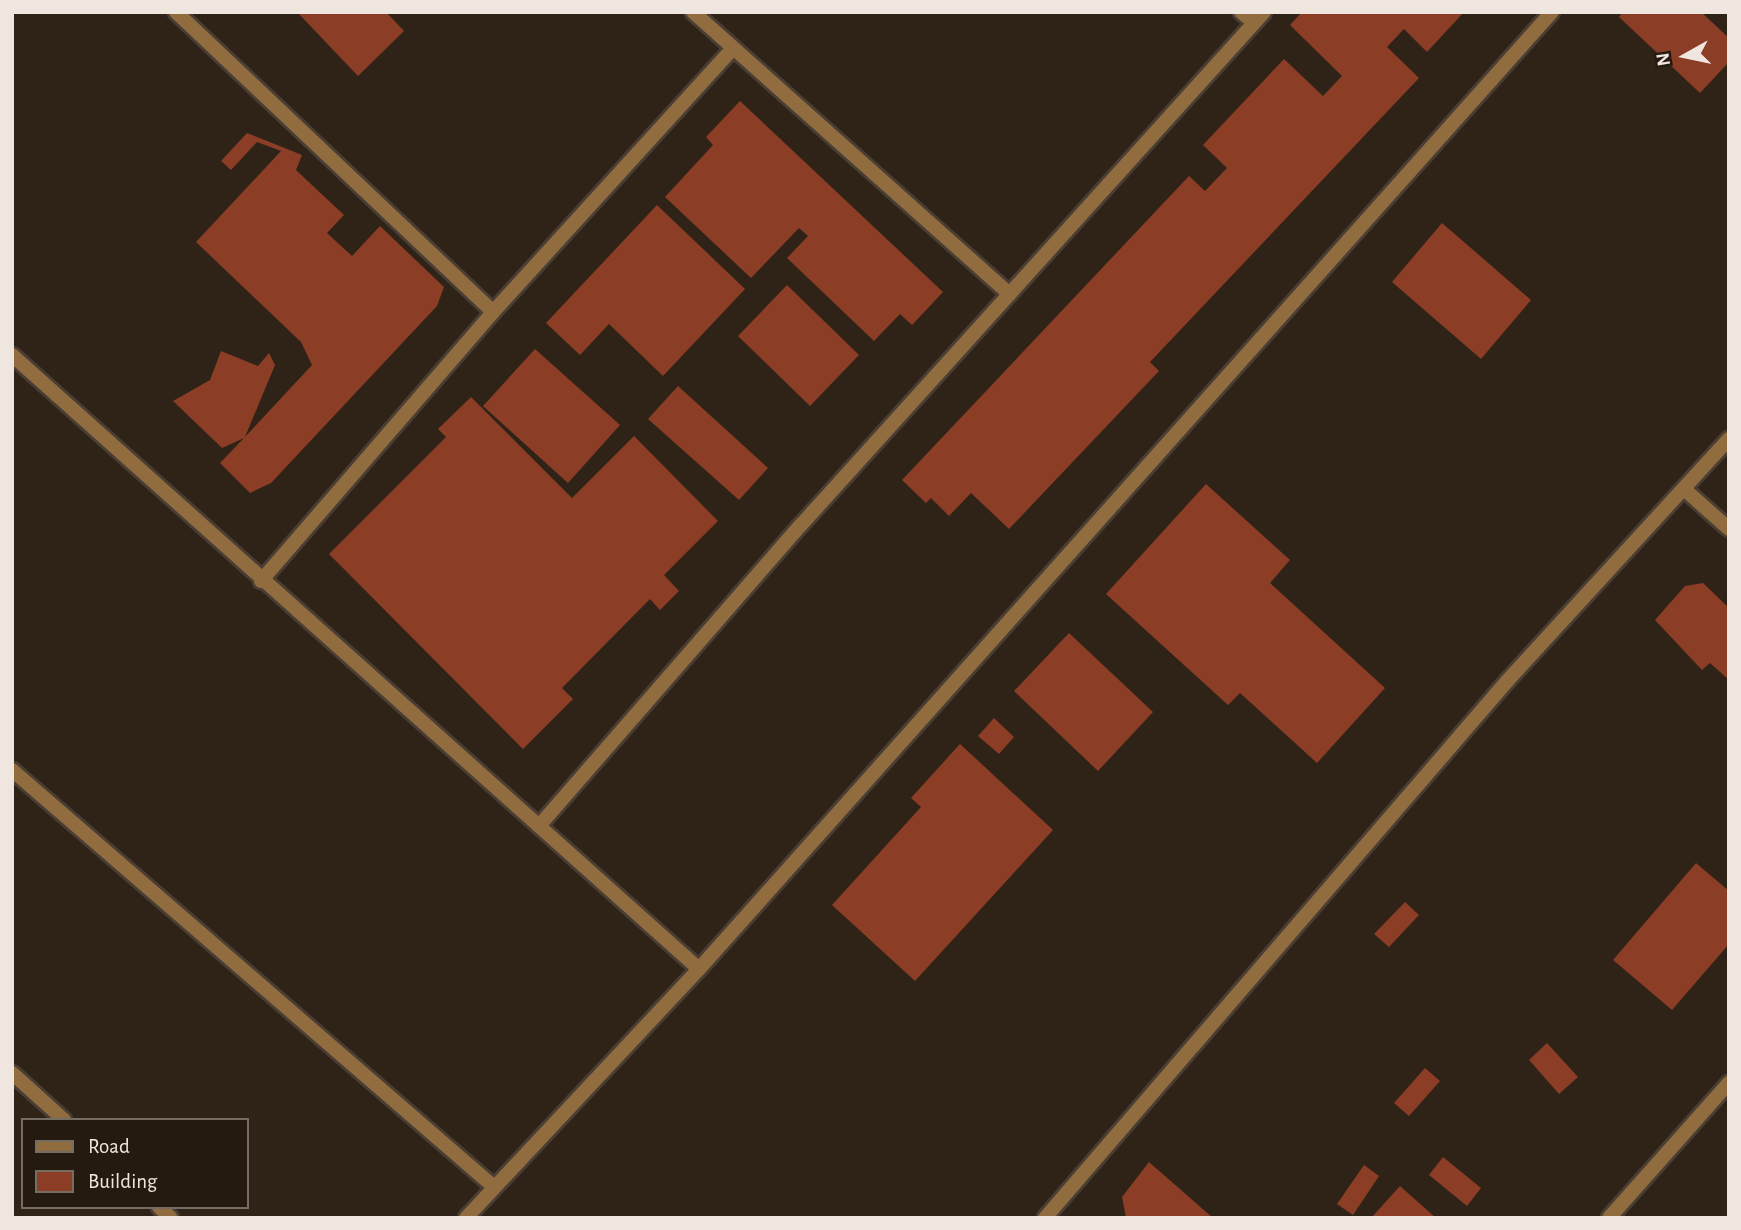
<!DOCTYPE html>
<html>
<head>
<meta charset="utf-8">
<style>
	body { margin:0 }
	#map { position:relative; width:1741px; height:1230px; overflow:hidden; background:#2f2318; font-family:"Alegreya Sans",sans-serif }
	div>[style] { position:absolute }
	.building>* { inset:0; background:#8b3d25 }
	.roads { filter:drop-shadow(2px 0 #4a3e34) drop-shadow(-2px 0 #4a3e34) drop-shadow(0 2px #4a3e34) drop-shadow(0 -2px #4a3e34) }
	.minor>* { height:14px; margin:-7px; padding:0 7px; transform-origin:7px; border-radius:7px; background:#916c3f }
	span { translate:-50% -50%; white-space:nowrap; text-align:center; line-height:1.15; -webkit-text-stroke:7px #251a0f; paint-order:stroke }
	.frame { position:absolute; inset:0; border:14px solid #eee6df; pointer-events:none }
	.legend { position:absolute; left:21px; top:1118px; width:228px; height:91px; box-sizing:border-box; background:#251a0f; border:2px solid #756c62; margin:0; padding:9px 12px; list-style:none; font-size:21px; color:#eee6df }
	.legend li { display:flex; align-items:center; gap:14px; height:35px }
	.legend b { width:35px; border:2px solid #756c62 }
	.north { position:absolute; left:1650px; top:21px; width:70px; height:70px; -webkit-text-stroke:5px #251a0f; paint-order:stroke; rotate:261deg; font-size:19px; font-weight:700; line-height:28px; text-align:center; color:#eee6df }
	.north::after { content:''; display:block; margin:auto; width:24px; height:32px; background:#eee6df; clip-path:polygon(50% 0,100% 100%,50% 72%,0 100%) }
</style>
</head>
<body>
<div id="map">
	<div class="building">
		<div style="clip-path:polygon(297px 12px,386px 12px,404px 31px,358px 76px)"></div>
		<div style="clip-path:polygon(1302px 12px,1464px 12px,1427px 52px,1404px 29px,1387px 47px,1419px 78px,1150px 362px,1159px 371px,1009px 529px,971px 493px,949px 516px,931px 498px,926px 503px,902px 480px,1189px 176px,1205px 191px,1227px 168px,1203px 145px,1284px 59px,1323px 96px,1342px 76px,1290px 25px)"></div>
		<div style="clip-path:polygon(1623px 12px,1701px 12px,1729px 38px,1729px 62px,1700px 93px,1619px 17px)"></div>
		<div style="clip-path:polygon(740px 101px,943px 292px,912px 325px,900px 314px,874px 341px,787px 258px,808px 236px,799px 228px,751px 278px,665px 197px,713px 145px,706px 137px)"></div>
		<div style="clip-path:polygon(247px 133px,302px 155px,296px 170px,344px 215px,327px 233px,352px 256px,380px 226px,444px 287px,437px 306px,271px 483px,250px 493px,220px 463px,244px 438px,222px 448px,173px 401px,210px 380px,221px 351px,258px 366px,269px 353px,275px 365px,245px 437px,312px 365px,301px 342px,196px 242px,281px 151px,257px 142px,231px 170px,221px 161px)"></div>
		<div style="clip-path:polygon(657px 205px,745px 289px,663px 376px,609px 324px,580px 355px,546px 323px)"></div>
		<div style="clip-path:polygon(1442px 223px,1531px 300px,1481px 359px,1392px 282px)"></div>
		<div style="clip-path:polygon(787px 285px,859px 355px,810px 406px,738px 336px)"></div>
		<div style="clip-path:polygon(535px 349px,620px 425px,568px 483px,483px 406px)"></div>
		<div style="clip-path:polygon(678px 386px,768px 468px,739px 500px,648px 419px)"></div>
		<div style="clip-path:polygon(471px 397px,572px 498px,634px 436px,718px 521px,664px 575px,679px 591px,660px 610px,650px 599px,562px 688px,573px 699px,523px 749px,329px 554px,446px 437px,438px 429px)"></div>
		<div style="clip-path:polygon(1206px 484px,1290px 560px,1270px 583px,1385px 688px,1317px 763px,1240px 693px,1228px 705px,1106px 594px)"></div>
		<div style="clip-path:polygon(1703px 583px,1729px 608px,1729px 680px,1710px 663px,1702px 670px,1655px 620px,1685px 586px)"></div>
		<div style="clip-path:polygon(1069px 633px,1153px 712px,1098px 771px,1014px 691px)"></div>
		<div style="clip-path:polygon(994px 718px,1014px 737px,999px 754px,978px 736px)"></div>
		<div style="clip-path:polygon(960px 744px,1053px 830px,915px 981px,832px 905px,921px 807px,911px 798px)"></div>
		<div style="clip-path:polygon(1696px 863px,1729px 891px,1729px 944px,1672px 1010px,1613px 960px)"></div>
		<div style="clip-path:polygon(1405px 902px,1419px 915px,1389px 947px,1374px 934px)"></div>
		<div style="clip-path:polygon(1547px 1043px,1578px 1077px,1559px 1094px,1529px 1060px)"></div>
		<div style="clip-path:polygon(1425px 1068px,1440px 1081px,1409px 1116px,1394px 1103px)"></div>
		<div style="clip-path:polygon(1443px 1157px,1481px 1188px,1467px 1206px,1429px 1175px)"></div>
		<div style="clip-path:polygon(1149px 1162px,1213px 1218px,1126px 1218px,1122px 1197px)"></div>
		<div style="clip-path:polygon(1364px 1165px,1379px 1176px,1353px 1215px,1337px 1204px)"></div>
		<div style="clip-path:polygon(1400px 1186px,1436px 1218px,1371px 1218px)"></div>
	</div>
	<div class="roads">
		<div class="minor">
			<div style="left:176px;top:12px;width:436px;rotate:43.4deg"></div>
			<div style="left:693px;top:12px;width:424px;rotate:41.7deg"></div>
			<div style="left:1241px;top:12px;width:17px;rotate:40deg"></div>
			<div style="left:12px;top:355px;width:921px;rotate:41.79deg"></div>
			<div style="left:1684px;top:489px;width:60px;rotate:41.6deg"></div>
			<div style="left:261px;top:581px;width:355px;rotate:-49.2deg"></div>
			<div style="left:493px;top:312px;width:355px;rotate:-47.7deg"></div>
			<div style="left:12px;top:770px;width:637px;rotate:40.86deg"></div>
			<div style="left:539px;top:826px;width:399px;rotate:-49deg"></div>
			<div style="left:801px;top:525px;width:691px;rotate:-47.93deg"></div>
			<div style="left:12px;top:1073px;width:70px;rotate:42.1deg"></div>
			<div style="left:159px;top:1207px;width:16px;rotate:43deg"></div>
			<div style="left:466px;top:1218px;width:341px;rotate:-46.9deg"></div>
			<div style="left:699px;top:969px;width:1282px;rotate:-48.29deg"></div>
			<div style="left:1045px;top:1218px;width:710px;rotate:-49.28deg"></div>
			<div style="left:1508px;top:680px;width:327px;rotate:-47.5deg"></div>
			<div style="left:1609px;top:1218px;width:181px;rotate:-48.4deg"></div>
		</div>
	</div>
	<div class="frame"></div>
	<ul class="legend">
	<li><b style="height:9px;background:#916c3f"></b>Road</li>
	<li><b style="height:19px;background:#8b3d25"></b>Building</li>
	</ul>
	<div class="north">N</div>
</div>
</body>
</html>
